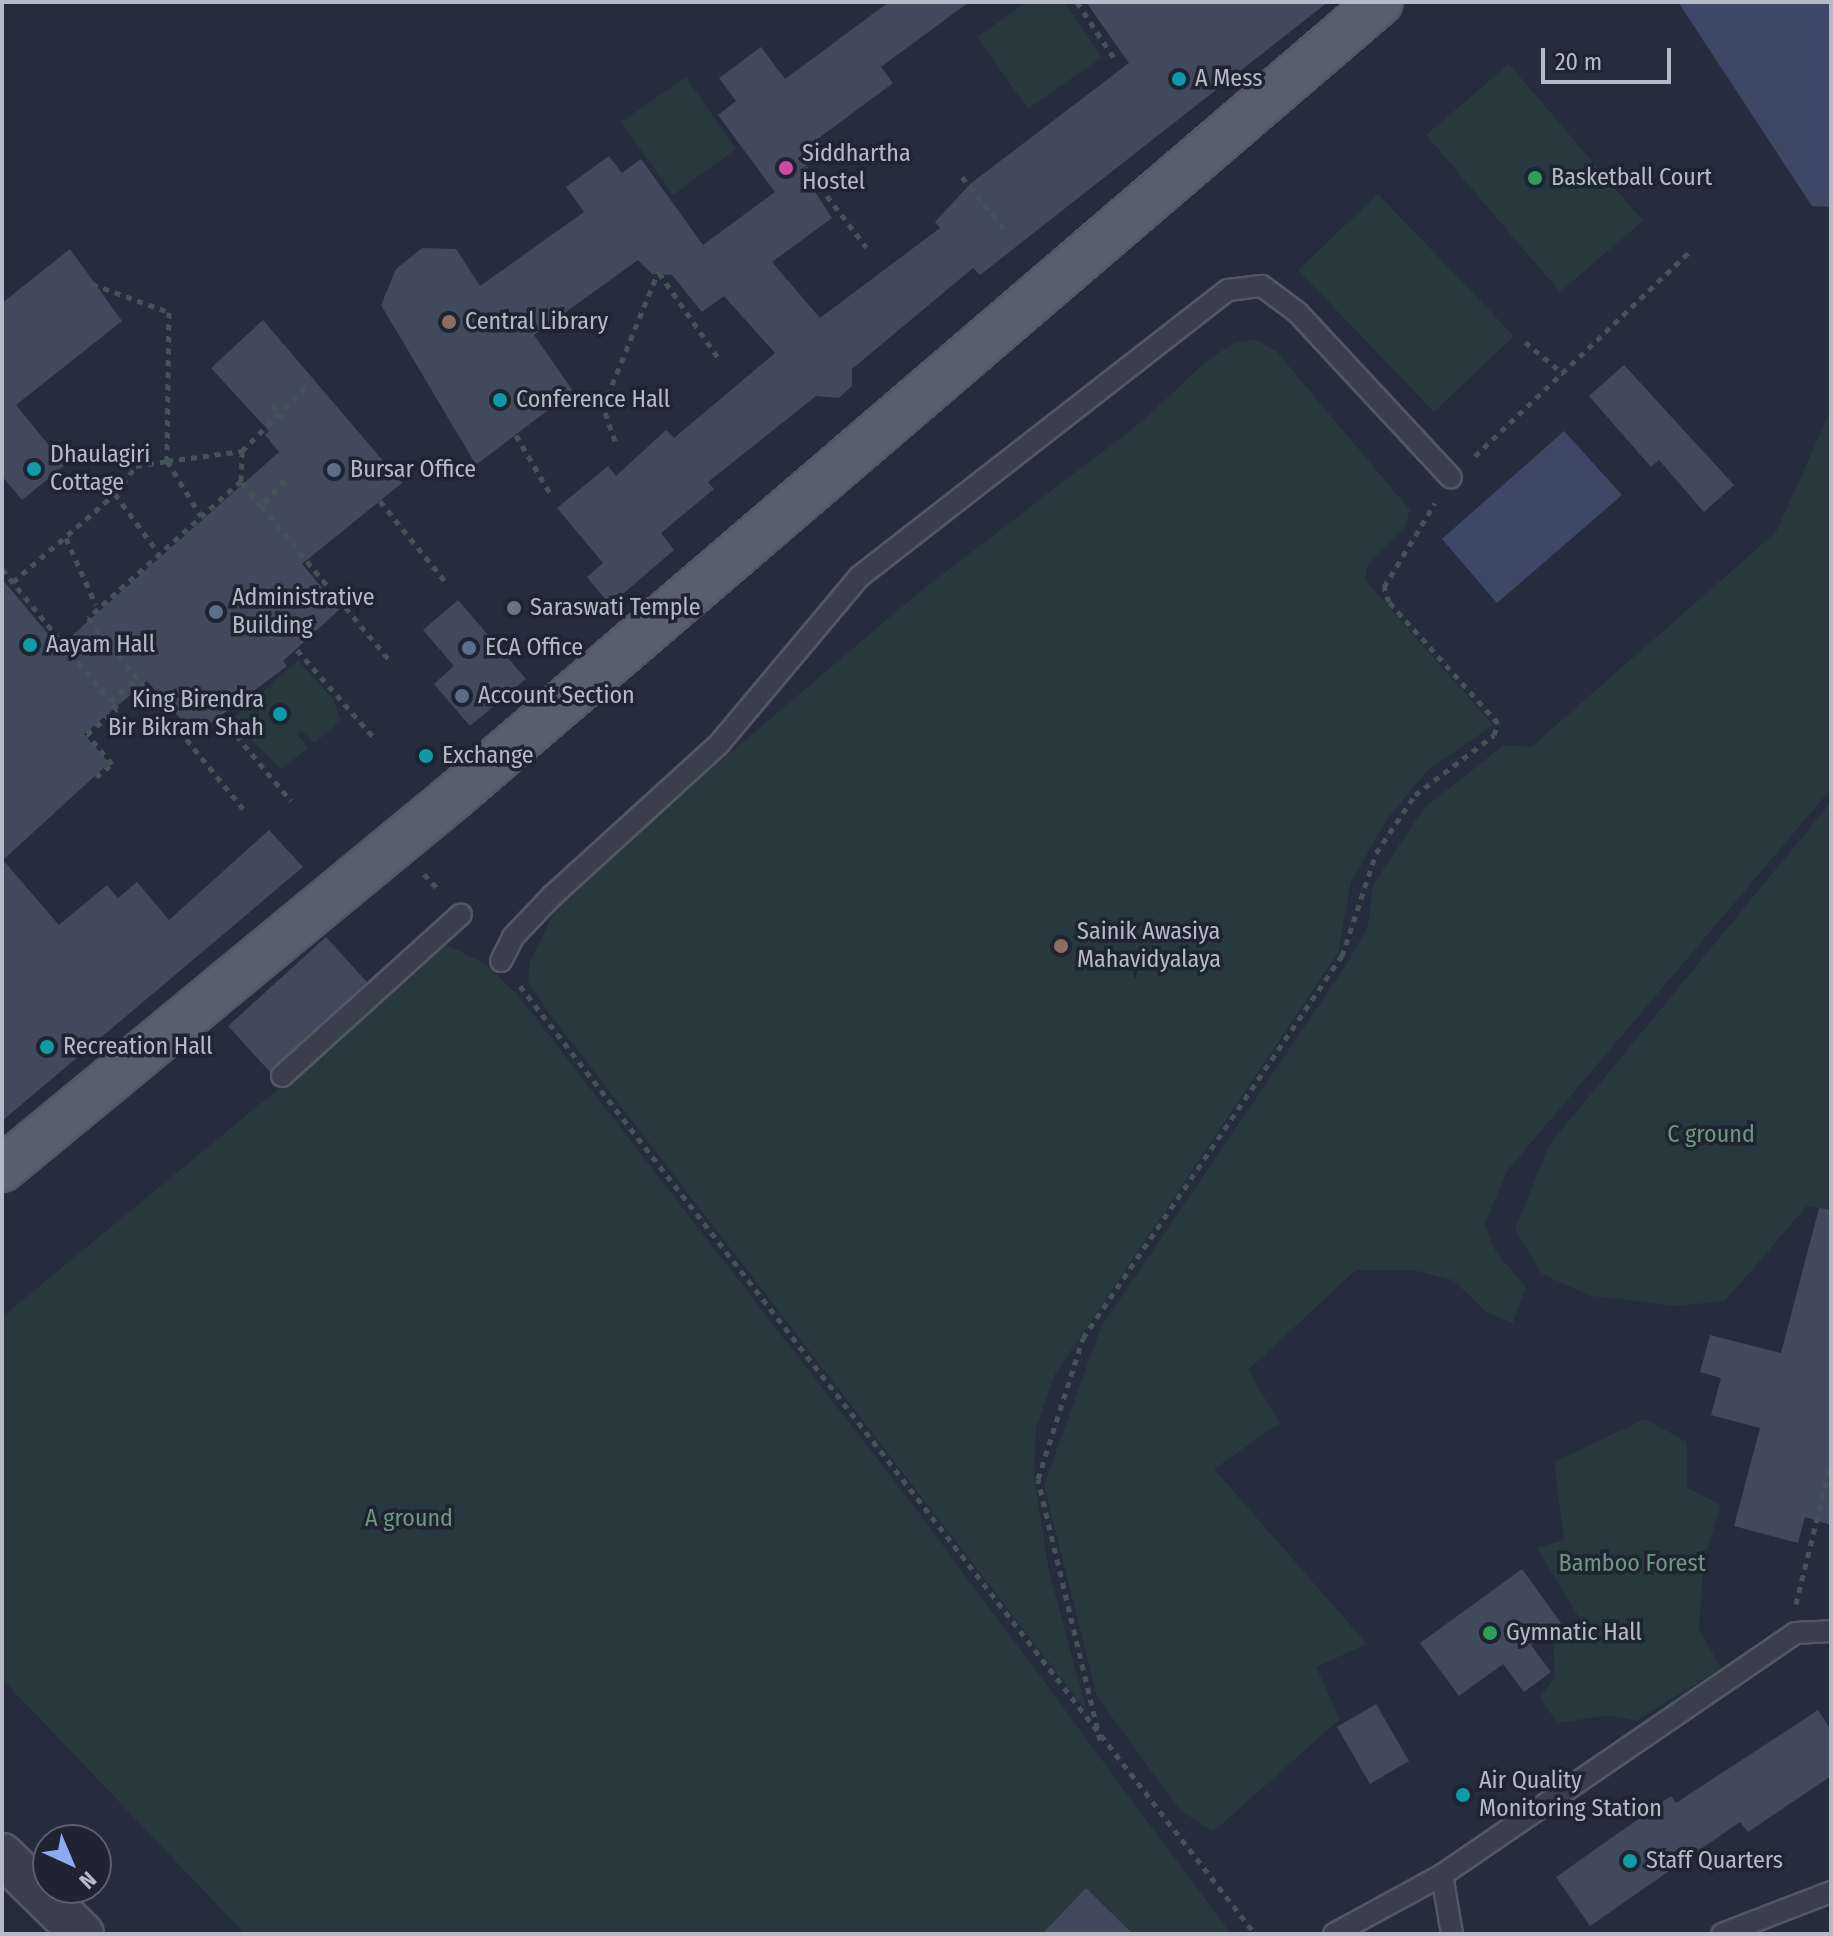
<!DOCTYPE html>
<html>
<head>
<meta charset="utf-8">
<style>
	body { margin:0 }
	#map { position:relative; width:1833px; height:1936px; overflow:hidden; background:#252c3d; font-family:"Fira Sans Condensed",sans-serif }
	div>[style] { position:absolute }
	.green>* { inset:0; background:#27383e }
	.water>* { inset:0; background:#3c4865 }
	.building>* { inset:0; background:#414a5c }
	.path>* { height:5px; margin-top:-2.5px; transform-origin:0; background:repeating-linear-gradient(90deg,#425458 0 6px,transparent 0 12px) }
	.roads { filter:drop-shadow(2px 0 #515765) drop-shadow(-2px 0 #515765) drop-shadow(0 2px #515765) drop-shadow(0 -2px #515765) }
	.service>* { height:20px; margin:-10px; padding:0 10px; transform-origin:10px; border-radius:10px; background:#393f4d }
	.minor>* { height:42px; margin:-21px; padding:0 21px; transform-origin:21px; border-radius:21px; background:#393f4d }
	.primary>* { height:44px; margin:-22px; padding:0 22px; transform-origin:22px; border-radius:22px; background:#575e6d }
	.dots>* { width:22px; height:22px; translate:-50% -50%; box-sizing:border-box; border:4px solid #1e2432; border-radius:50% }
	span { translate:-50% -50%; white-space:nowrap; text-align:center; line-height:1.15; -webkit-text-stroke:7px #1e2432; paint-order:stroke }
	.poi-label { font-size:24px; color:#b5bac8 }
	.left { translate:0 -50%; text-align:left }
	.right { translate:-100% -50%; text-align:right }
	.park-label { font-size:24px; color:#6d987d }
	.frame { position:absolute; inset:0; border:4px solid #b5bac8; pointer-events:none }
	.north { position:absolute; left:32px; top:1824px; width:80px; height:80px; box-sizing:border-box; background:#1e2432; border:2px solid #5a606e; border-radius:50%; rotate:136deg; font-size:22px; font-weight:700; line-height:32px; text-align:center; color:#b5bac8 }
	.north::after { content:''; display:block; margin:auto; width:28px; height:36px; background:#8fa9f3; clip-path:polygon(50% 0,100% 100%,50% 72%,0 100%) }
	.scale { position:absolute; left:1541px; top:48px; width:130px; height:36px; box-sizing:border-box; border:4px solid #b5bac8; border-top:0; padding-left:10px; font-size:24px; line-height:28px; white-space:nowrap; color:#b5bac8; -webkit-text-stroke:6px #1e2432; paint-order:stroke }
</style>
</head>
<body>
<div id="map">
	<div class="green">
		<div style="clip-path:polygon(1027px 2px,1064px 2px,1102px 57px,1028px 109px,977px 37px)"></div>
		<div style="clip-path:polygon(1509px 64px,1643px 221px,1560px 292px,1426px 135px)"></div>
		<div style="clip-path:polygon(686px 77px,736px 149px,673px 195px,621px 122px)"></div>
		<div style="clip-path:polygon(1378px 194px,1514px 336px,1434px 412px,1298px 270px)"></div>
		<div style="clip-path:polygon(1255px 339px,1277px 352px,1410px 510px,1405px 526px,1368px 563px,1365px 580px,1493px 725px,1427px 771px,1388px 818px,1351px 882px,1338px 953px,1054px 1376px,1036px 1429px,1034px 1478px,1049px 1571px,1087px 1712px,550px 1014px,528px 983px,530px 961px,563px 895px,918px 593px,1145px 419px,1204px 363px,1232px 344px)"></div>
		<div style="clip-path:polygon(1831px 410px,1831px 789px,1507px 1171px,1484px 1225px,1496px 1252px,1526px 1287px,1513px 1323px,1486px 1312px,1453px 1280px,1413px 1270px,1356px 1270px,1248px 1370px,1280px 1423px,1214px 1469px,1367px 1644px,1316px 1667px,1340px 1719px,1213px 1832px,1181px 1811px,1097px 1697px,1044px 1485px,1101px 1327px,1348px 962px,1368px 926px,1373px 885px,1424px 808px,1504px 745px,1531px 747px,1776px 532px)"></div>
		<div style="clip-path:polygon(298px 660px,333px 699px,341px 720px,315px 743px,301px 730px,297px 735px,309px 748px,281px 769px,231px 720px)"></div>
		<div style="clip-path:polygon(1831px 802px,1831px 1210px,1807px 1206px,1725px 1301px,1678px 1306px,1591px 1296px,1542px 1274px,1515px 1229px,1549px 1145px)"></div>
		<div style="clip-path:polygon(441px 942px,484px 963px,517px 994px,916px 1509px,1231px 1934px,1133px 1934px,1086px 1889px,1042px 1934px,245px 1934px,2px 1679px,2px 1317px,277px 1090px)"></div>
		<div style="clip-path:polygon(1645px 1419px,1687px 1442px,1687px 1488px,1721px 1505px,1704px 1558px,1699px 1629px,1721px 1668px,1636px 1721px,1609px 1715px,1558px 1723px,1539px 1698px,1555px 1677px,1553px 1643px,1581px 1621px,1537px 1548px,1564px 1540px,1554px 1462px)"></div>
	</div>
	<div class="water">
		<div style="clip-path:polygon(1678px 2px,1831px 2px,1831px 207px,1812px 206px)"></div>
		<div style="clip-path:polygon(1564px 431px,1622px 495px,1497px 603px,1442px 539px)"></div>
	</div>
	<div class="building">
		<div style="clip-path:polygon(889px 2px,969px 2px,881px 67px,893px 83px,808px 146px,813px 159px,801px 170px,832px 218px,772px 262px,820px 318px,940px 228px,935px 222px,970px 184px,1129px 63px,1086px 2px,1328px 2px,980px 275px,973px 268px,852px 369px,852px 386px,839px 398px,816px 396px,708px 482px,714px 489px,661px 533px,674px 550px,610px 605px,587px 577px,603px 563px,557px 508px,608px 466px,616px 476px,666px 430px,674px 438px,775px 353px,724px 296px,702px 312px,672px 275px,652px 274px,638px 260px,534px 335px,573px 391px,476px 465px,381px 305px,396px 269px,422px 248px,456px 249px,480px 286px,584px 212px,566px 187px,609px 156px,622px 173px,641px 159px,703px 245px,775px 192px,718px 115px,736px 101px,719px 78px,761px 47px,785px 79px)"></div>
		<div style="clip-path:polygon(70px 249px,122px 321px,16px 405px,65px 465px,22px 500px,2px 476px,2px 303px)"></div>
		<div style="clip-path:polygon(263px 320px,402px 483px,302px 564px,340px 609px,283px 661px,287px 666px,195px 735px,147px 681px,84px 734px,109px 763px,3px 860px,59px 925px,107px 885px,118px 898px,137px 882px,169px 920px,269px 830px,303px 867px,2px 1121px,2px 579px,59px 647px,279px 452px,265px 435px,269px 431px,211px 368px)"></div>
		<div style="clip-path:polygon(1624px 365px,1734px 485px,1704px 512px,1659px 460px,1651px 467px,1589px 396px)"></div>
		<div style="clip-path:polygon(458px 600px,526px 679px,470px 726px,434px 684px,454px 666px,423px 630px)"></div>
		<div style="clip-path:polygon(326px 937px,367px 982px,270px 1072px,228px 1026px)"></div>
		<div style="clip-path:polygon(1819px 1208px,1831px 1210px,1831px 1525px,1805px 1517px,1798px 1543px,1734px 1526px,1760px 1428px,1711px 1415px,1721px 1378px,1700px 1372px,1710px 1335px,1781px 1353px)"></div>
		<div style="clip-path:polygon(1522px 1569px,1561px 1623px,1531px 1645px,1551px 1672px,1524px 1692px,1503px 1664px,1459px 1696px,1420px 1643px)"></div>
		<div style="clip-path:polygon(1376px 1704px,1409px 1761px,1370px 1784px,1337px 1727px)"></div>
		<div style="clip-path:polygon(1818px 1710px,1831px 1730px,1831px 1776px,1748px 1832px,1740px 1822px,1590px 1926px,1556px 1877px,1671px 1796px,1676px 1803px)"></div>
		<div style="clip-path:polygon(1086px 1888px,1133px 1934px,1042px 1934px)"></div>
	</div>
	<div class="path">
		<div style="left:1077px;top:2px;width:67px;rotate:56.5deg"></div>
		<div style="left:805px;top:167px;width:101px;rotate:52.7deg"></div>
		<div style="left:962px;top:177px;width:70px;rotate:50.8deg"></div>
		<div style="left:659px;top:273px;width:105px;rotate:55.1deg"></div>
		<div style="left:92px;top:284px;width:82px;rotate:20deg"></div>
		<div style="left:169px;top:312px;width:149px;rotate:90.8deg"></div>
		<div style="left:167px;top:461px;width:76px;rotate:-7.6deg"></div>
		<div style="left:1525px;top:342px;width:50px;rotate:39.4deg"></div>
		<div style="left:272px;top:405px;width:19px;rotate:47deg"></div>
		<div style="left:516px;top:435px;width:69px;rotate:59.7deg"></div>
		<div style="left:615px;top:441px;width:36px;rotate:-109deg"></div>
		<div style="left:603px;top:407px;width:146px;rotate:-67.8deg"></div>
		<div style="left:1475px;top:456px;width:298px;rotate:-43.6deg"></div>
		<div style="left:284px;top:480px;width:35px;rotate:131deg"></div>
		<div style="left:261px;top:506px;width:204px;rotate:50.2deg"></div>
		<div style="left:241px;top:481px;width:205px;rotate:138.2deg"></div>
		<div style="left:88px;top:618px;width:247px;rotate:50.9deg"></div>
		<div style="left:380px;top:501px;width:108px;rotate:51deg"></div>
		<div style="left:261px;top:506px;width:32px;rotate:-129deg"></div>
		<div style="left:241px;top:481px;width:30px;rotate:-88deg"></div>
		<div style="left:242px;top:451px;width:94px;rotate:-45.4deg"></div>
		<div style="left:66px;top:538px;width:73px;rotate:65.9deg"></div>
		<div style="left:154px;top:547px;width:66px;rotate:-126.3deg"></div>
		<div style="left:115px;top:494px;width:35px;rotate:-53deg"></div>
		<div style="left:136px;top:466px;width:31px;rotate:-9deg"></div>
		<div style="left:167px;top:461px;width:65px;rotate:58.3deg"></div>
		<div style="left:2px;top:569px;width:171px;rotate:50.7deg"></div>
		<div style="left:110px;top:701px;width:35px;rotate:-39deg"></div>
		<div style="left:13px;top:582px;width:135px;rotate:-40.8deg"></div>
		<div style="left:297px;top:650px;width:120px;rotate:48.7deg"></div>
		<div style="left:221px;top:717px;width:109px;rotate:50.2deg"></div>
		<div style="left:96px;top:777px;width:21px;rotate:-39deg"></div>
		<div style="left:112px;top:764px;width:39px;rotate:-130deg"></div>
		<div style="left:87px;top:734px;width:39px;rotate:-40deg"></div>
		<div style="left:117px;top:709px;width:11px;rotate:-131deg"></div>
		<div style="left:424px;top:874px;width:22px;rotate:47deg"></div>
		<div style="left:520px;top:986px;width:1200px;rotate:52.21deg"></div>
		<div style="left:1796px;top:1604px;width:147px;rotate:-76.2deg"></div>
		<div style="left:1100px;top:1740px;width:268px;rotate:-103.4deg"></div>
		<div style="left:1038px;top:1479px;width:148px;rotate:-72.3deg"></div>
		<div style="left:1083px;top:1338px;width:462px;rotate:-55.9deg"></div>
		<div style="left:1342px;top:956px;width:108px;rotate:-71.7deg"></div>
		<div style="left:1376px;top:853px;width:70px;rotate:-56.1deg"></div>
		<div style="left:1415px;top:795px;width:99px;rotate:-37.2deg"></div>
		<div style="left:1494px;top:735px;width:13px;rotate:-72deg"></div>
		<div style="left:1498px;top:723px;width:163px;rotate:-132deg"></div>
		<div style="left:1389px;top:602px;width:16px;rotate:-108deg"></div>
		<div style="left:1384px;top:587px;width:98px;rotate:-58.7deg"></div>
	</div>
	<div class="roads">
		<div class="service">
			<div style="left:501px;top:961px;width:27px;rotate:-63deg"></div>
			<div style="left:513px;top:937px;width:57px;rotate:-46.4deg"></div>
			<div style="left:552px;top:896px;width:226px;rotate:-42.3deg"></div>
			<div style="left:719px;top:744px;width:218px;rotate:-50deg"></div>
			<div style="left:859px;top:577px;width:467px;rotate:-37.9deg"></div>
			<div style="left:1228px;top:290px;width:34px;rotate:-7deg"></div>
			<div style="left:1262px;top:286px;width:44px;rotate:36.6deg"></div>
			<div style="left:1297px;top:312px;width:226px;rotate:47.1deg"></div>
			<div style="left:282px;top:1076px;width:241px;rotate:-42.1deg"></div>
			<div style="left:1442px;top:1875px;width:428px;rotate:-34.4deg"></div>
			<div style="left:1795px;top:1633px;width:36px;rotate:-3deg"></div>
			<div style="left:1334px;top:1934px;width:123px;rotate:-28.6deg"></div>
			<div style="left:1442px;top:1875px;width:60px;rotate:80.4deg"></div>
			<div style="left:1722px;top:1934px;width:117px;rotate:-21.1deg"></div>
		</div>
		<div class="minor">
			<div style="left:2px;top:1855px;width:112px;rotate:44.6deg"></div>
		</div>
		<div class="primary">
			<div style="left:2px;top:1169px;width:585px;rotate:-39.52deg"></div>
			<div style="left:453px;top:797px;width:1221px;rotate:-40.62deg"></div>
		</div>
	</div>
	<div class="dots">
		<div style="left:1179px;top:79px;background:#0f9aa8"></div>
		<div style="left:786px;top:168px;background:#d1479c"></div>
		<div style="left:1535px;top:178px;background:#2e9e5b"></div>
		<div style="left:449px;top:322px;background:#8d6e63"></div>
		<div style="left:500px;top:400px;background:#0f9aa8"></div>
		<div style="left:34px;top:469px;background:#0f9aa8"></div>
		<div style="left:334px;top:470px;background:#5c6f8a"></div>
		<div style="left:514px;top:608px;background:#6b7280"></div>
		<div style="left:216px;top:612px;background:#5c6f8a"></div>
		<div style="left:30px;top:645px;background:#0f9aa8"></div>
		<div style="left:469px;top:648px;background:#5c6f8a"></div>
		<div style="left:462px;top:696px;background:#5c6f8a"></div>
		<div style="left:280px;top:714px;background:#0f9aa8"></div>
		<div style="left:426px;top:756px;background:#0f9aa8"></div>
		<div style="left:1061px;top:946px;background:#8d6e63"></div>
		<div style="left:47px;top:1047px;background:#0f9aa8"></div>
		<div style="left:1490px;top:1633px;background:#2e9e5b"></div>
		<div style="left:1463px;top:1795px;background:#0f9aa8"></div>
		<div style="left:1630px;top:1861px;background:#0f9aa8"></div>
	</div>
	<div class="poi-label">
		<span class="left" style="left:1195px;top:79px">A Mess</span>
		<span class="left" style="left:802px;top:168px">Siddhartha<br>Hostel</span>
		<span class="left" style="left:1551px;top:178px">Basketball Court</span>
		<span class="left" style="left:465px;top:322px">Central Library</span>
		<span class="left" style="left:516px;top:400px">Conference Hall</span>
		<span class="left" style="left:50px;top:469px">Dhaulagiri<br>Cottage</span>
		<span class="left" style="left:350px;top:470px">Bursar Office</span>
		<span class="left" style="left:232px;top:612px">Administrative<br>Building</span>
		<span class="left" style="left:530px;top:608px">Saraswati Temple</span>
		<span class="left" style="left:46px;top:645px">Aayam Hall</span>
		<span class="left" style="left:485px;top:648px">ECA Office</span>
		<span class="left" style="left:478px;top:696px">Account Section</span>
		<span class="right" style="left:264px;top:714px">King Birendra<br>Bir Bikram Shah</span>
		<span class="left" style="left:442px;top:756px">Exchange</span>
		<span class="left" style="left:1077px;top:946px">Sainik Awasiya<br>Mahavidyalaya</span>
		<span class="left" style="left:63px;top:1047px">Recreation Hall</span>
		<span class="left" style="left:1506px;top:1633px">Gymnatic Hall</span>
		<span class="left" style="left:1479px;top:1795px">Air Quality<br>Monitoring Station</span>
		<span class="left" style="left:1646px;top:1861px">Staff Quarters</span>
	</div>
	<div class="park-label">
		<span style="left:1711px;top:1135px">C ground</span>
		<span style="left:409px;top:1519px">A ground</span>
		<span style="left:1632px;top:1564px">Bamboo Forest</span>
	</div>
	<div class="frame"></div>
	<div class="north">N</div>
	<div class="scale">20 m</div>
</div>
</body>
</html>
